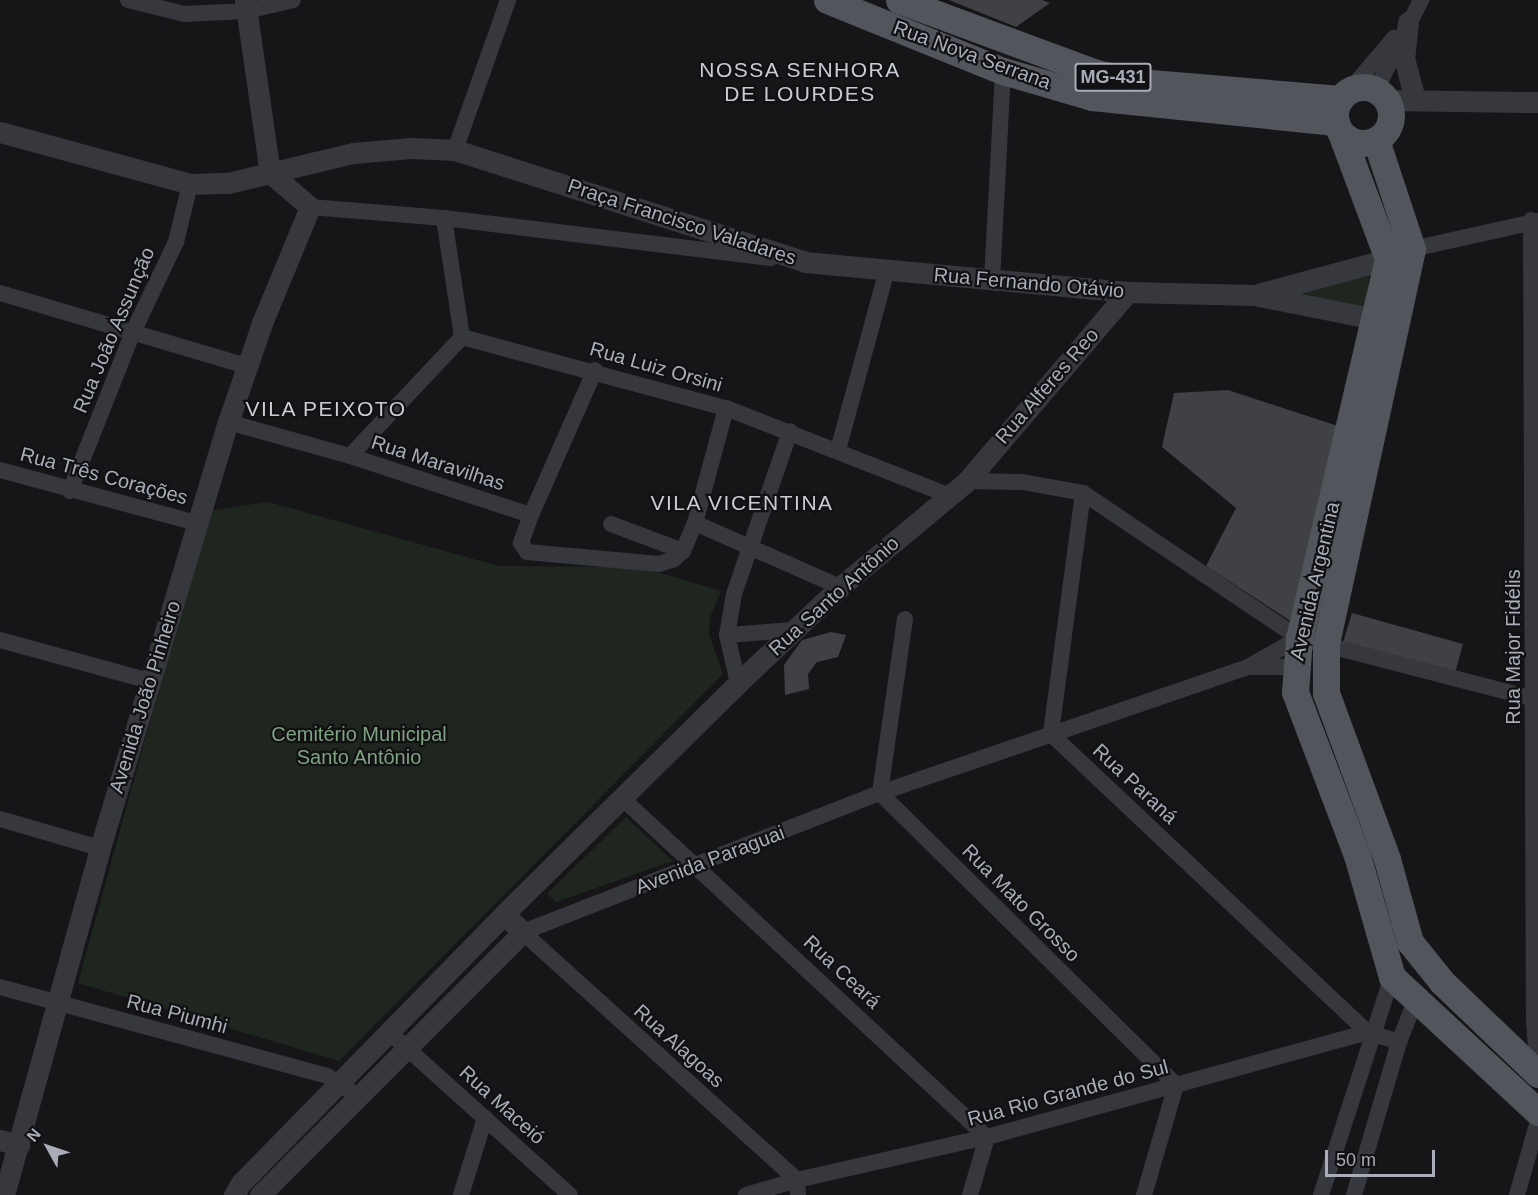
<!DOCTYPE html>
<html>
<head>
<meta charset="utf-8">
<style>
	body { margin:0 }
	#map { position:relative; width:1538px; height:1195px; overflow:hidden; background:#161618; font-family:Helvetica,sans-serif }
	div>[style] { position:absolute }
	.green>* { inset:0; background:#1e261f }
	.building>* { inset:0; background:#404145 }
	.minor>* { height:16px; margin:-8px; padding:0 8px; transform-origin:8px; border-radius:8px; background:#37383d }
	.tertiary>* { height:21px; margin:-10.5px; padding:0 10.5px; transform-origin:10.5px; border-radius:10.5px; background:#37383d }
	.primary>* { height:27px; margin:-13.5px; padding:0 13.5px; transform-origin:13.5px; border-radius:13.5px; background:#53555c }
	.primary>.ring { margin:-13.5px; padding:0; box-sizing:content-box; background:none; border:27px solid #53555c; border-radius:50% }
	span { translate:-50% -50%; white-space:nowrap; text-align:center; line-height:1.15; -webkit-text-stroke:4.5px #111113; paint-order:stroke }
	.shield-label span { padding:2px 4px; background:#111113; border:2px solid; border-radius:4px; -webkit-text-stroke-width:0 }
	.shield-label { font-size:18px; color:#a8adb8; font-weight:700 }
	.street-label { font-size:20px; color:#a8adb8 }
	.park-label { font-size:20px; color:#7fa381 }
	.neighbourhood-label { font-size:21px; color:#c9ccd4; letter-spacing:1.5px }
	.north { position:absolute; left:18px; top:1117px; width:60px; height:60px; -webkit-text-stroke:4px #111113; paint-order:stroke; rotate:310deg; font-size:16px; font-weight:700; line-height:24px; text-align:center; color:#a8adb8 }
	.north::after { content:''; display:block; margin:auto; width:21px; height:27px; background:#a8adb8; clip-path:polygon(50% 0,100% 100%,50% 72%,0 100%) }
	.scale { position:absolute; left:1325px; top:1150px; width:110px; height:27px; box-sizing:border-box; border:3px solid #a8adb8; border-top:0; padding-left:8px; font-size:18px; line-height:21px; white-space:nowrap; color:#a8adb8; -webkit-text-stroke:4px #111113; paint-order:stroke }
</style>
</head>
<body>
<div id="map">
	<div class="green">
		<div style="clip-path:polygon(1370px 270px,1365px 308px,1272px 294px)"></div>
		<div style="clip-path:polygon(268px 502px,499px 566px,640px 567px,721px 591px,710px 617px,709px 635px,723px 674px,339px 1061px,78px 983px,208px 511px)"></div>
		<div style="clip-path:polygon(626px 817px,673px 861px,556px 902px,547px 894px)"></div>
	</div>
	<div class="building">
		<div style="clip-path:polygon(949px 0,1042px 0,1050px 3px,1016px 27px)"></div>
		<div style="clip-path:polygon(1228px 390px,1338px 426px,1292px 622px,1206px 566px,1236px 508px,1162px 447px,1174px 393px)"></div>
		<div style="clip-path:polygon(1352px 613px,1463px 644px,1454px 677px,1342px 646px)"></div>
		<div style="clip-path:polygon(831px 632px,846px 635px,838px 657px,817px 662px,808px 674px,809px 689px,785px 695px,784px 665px,802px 640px)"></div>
	</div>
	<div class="minor">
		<div style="left:128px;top:0;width:58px;rotate:14deg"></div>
		<div style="left:184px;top:14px;width:63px;rotate:-2.7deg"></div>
		<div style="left:247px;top:11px;width:47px;rotate:-13.4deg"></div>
		<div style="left:1376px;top:90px;width:101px;rotate:-63.4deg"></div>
		<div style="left:1349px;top:91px;width:70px;rotate:-49.7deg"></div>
		<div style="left:455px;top:150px;width:159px;rotate:-70.5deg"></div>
		<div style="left:310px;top:207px;width:134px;rotate:4.7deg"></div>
		<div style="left:444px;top:218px;width:329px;rotate:7deg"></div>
		<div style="left:444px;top:218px;width:120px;rotate:81.4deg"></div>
		<div style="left:1531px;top:220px;width:802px;rotate:89.79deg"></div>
		<div style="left:1534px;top:1022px;width:52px;rotate:85.6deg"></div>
		<div style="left:1412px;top:249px;width:129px;rotate:-12.5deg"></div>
		<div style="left:992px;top:281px;width:210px;rotate:-87deg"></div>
		<div style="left:0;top:293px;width:257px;rotate:16.5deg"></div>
		<div style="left:462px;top:337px;width:273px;rotate:15.1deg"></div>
		<div style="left:726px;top:408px;width:238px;rotate:21.4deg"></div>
		<div style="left:595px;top:370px;width:158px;rotate:113.8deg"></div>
		<div style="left:531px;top:515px;width:30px;rotate:110deg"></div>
		<div style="left:521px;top:543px;width:11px;rotate:56deg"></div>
		<div style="left:527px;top:552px;width:133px;rotate:5.2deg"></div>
		<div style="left:659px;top:564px;width:16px;rotate:-18deg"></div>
		<div style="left:674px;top:559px;width:12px;rotate:-42deg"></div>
		<div style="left:683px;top:551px;width:30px;rotate:-67deg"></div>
		<div style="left:695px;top:523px;width:119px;rotate:-74.9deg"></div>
		<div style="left:228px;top:422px;width:127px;rotate:15.6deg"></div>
		<div style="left:350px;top:456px;width:190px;rotate:18.1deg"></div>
		<div style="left:838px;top:450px;width:187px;rotate:-74.8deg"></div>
		<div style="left:350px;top:456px;width:163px;rotate:-46.7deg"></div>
		<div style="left:0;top:470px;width:204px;rotate:15.1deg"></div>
		<div style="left:967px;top:481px;width:55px;rotate:1deg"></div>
		<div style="left:1022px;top:482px;width:62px;rotate:10.2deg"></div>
		<div style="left:1083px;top:493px;width:260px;rotate:33.9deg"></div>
		<div style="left:1299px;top:638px;width:247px;rotate:14.5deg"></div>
		<div style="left:70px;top:491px;width:171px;rotate:-68.4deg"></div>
		<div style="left:133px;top:332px;width:100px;rotate:-64.5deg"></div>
		<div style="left:176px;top:242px;width:60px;rotate:-76.4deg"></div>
		<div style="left:1083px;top:493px;width:243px;rotate:97.6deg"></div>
		<div style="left:1051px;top:734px;width:434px;rotate:43.3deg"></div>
		<div style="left:695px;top:523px;width:158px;rotate:23.8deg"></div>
		<div style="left:611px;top:524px;width:77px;rotate:20.6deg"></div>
		<div style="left:905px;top:619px;width:176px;rotate:98.2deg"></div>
		<div style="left:880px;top:793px;width:416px;rotate:44.6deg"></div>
		<div style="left:1176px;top:1085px;width:115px;rotate:106.2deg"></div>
		<div style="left:727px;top:635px;width:66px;rotate:-4.3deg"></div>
		<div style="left:0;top:640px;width:156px;rotate:15.3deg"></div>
		<div style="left:1249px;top:667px;width:45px"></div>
		<div style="left:738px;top:683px;width:49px;rotate:-102.9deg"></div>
		<div style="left:727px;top:635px;width:42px;rotate:-80.3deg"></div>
		<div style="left:734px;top:594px;width:172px;rotate:-71deg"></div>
		<div style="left:623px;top:799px;width:497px;rotate:42.9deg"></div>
		<div style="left:987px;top:1137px;width:60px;rotate:106.3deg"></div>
		<div style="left:0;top:819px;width:104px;rotate:16.2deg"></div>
		<div style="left:0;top:987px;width:339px;rotate:15.2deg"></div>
		<div style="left:327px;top:1076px;width:35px;rotate:33deg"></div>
		<div style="left:390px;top:1033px;width:242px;rotate:42deg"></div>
		<div style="left:461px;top:1195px;width:81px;rotate:-72.7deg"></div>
		<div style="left:746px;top:1195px;width:53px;rotate:-16.4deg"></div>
		<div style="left:797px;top:1180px;width:195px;rotate:-12.8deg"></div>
		<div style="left:987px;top:1137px;width:394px;rotate:-15.4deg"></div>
		<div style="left:1367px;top:1032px;width:34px;rotate:17deg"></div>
		<div style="left:798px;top:1195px;width:15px;rotate:-94deg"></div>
		<div style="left:797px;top:1180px;width:370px;rotate:-137.9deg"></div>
		<div style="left:523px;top:932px;width:383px;rotate:-21.3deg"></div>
		<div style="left:880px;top:793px;width:389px;rotate:-18.9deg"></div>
		<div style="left:1248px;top:667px;width:59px;rotate:-29.6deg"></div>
		<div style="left:1321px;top:1195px;width:229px;rotate:-72deg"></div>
		<div style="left:1354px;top:1195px;width:159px;rotate:-73.6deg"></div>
		<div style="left:1399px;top:1042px;width:46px;rotate:-68.4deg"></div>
		<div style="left:1517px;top:1195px;width:77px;rotate:-74.2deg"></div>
	</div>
	<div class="tertiary">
		<div style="left:245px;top:0;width:175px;rotate:81.8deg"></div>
		<div style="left:1408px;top:22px;width:36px;rotate:96deg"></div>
		<div style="left:1404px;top:58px;width:42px;rotate:75deg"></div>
		<div style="left:1386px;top:100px;width:152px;rotate:0.8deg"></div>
		<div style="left:0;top:132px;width:197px;rotate:15.3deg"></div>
		<div style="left:190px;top:184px;width:38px;rotate:-2deg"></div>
		<div style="left:228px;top:183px;width:129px;rotate:-13.5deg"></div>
		<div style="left:353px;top:153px;width:58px;rotate:-4.9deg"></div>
		<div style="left:411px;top:148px;width:44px;rotate:2.6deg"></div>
		<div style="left:455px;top:150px;width:367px;rotate:17.7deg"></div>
		<div style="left:805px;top:262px;width:324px;rotate:5.3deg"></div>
		<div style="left:1128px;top:292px;width:126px;rotate:1.4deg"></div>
		<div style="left:1254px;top:295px;width:123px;rotate:11.2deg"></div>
		<div style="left:1258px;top:294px;width:135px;rotate:-15.1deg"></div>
		<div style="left:0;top:1140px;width:20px;rotate:15deg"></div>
		<div style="left:4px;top:1195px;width:360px;rotate:-74.5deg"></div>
		<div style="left:100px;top:848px;width:445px;rotate:-73.3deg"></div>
		<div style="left:228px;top:422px;width:105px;rotate:-71deg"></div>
		<div style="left:262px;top:323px;width:126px;rotate:-67.5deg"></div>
		<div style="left:310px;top:207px;width:52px;rotate:-139.6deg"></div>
		<div style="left:234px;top:1195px;width:14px;rotate:-60deg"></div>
		<div style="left:241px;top:1183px;width:376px;rotate:-45.6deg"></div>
		<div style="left:504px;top:914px;width:329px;rotate:-44.6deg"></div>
		<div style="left:738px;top:683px;width:140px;rotate:-43.3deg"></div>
		<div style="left:840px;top:587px;width:165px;rotate:-39.8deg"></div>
		<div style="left:967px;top:481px;width:248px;rotate:-49.6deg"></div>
		<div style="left:260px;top:1195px;width:372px;rotate:-45deg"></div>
		<div style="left:523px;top:932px;width:26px;rotate:-137deg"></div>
	</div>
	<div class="primary">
		<div style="left:827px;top:0;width:190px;rotate:22deg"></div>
		<div style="left:1003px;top:71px;width:93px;rotate:16.3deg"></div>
		<div style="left:1092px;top:97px;width:245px;rotate:5.9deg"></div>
		<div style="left:899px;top:0;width:210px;rotate:20.3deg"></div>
		<div style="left:1096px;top:73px;width:44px;rotate:11.8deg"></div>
		<div style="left:1139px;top:82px;width:202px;rotate:4.8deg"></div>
		<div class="ring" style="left:1335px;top:87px;width:29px;height:29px"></div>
		<div style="left:1341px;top:133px;width:134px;rotate:69.5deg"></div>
		<div style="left:1388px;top:259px;width:389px;rotate:103.2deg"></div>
		<div style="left:1299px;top:638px;width:54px;rotate:94.2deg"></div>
		<div style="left:1295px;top:692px;width:174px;rotate:69.2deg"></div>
		<div style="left:1357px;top:855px;width:127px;rotate:74deg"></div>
		<div style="left:1392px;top:977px;width:199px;rotate:42.8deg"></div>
		<div style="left:1376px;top:140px;width:115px;rotate:71.7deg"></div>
		<div style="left:1412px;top:249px;width:405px;rotate:102.3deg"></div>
		<div style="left:1326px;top:645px;width:48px;rotate:90deg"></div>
		<div style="left:1326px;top:693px;width:177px;rotate:69.8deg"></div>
		<div style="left:1387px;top:859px;width:86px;rotate:74.5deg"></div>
		<div style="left:1410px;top:942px;width:51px;rotate:51.3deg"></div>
		<div style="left:1442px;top:982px;width:133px;rotate:43.8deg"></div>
	</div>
	<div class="shield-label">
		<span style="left:1113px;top:77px">MG-431</span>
	</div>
	<div class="street-label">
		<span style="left:972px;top:55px;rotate:20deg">Rua Nova Serrana</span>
		<span style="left:682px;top:222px;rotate:18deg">Praça Francisco Valadares</span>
		<span style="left:1029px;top:283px;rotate:5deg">Rua Fernando Otávio</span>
		<span style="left:114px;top:330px;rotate:-67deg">Rua João Assunção</span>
		<span style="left:656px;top:367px;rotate:16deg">Rua Luiz Orsini</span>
		<span style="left:1047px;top:386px;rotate:-49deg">Rua Alferes Reo</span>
		<span style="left:438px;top:463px;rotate:18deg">Rua Maravilhas</span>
		<span style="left:104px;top:476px;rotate:15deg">Rua Três Corações</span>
		<span style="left:1315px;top:581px;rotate:-77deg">Avenida Argentina</span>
		<span style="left:834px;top:596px;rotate:-42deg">Rua Santo Antônio</span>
		<span style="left:1513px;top:647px;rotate:-90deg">Rua Major Fidélis</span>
		<span style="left:145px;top:697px;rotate:-73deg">Avenida João Pinheiro</span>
		<span style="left:1135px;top:784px;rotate:43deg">Rua Paraná</span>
		<span style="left:710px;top:860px;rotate:-21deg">Avenida Paraguai</span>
		<span style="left:1021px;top:903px;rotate:45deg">Rua Mato Grosso</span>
		<span style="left:842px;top:972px;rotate:43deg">Rua Ceará</span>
		<span style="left:177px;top:1014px;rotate:15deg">Rua Piumhi</span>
		<span style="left:679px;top:1046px;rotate:42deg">Rua Alagoas</span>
		<span style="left:1068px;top:1093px;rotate:-15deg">Rua Rio Grande do Sul</span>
		<span style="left:502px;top:1105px;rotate:42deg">Rua Maceió</span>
	</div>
	<div class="park-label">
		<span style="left:359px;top:746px">Cemitério Municipal<br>Santo Antônio</span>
	</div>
	<div class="neighbourhood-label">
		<span style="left:800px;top:82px">NOSSA SENHORA<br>DE LOURDES</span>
		<span style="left:326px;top:409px">VILA PEIXOTO</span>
		<span style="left:742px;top:503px">VILA VICENTINA</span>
	</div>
	<div class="north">N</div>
	<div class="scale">50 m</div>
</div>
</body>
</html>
